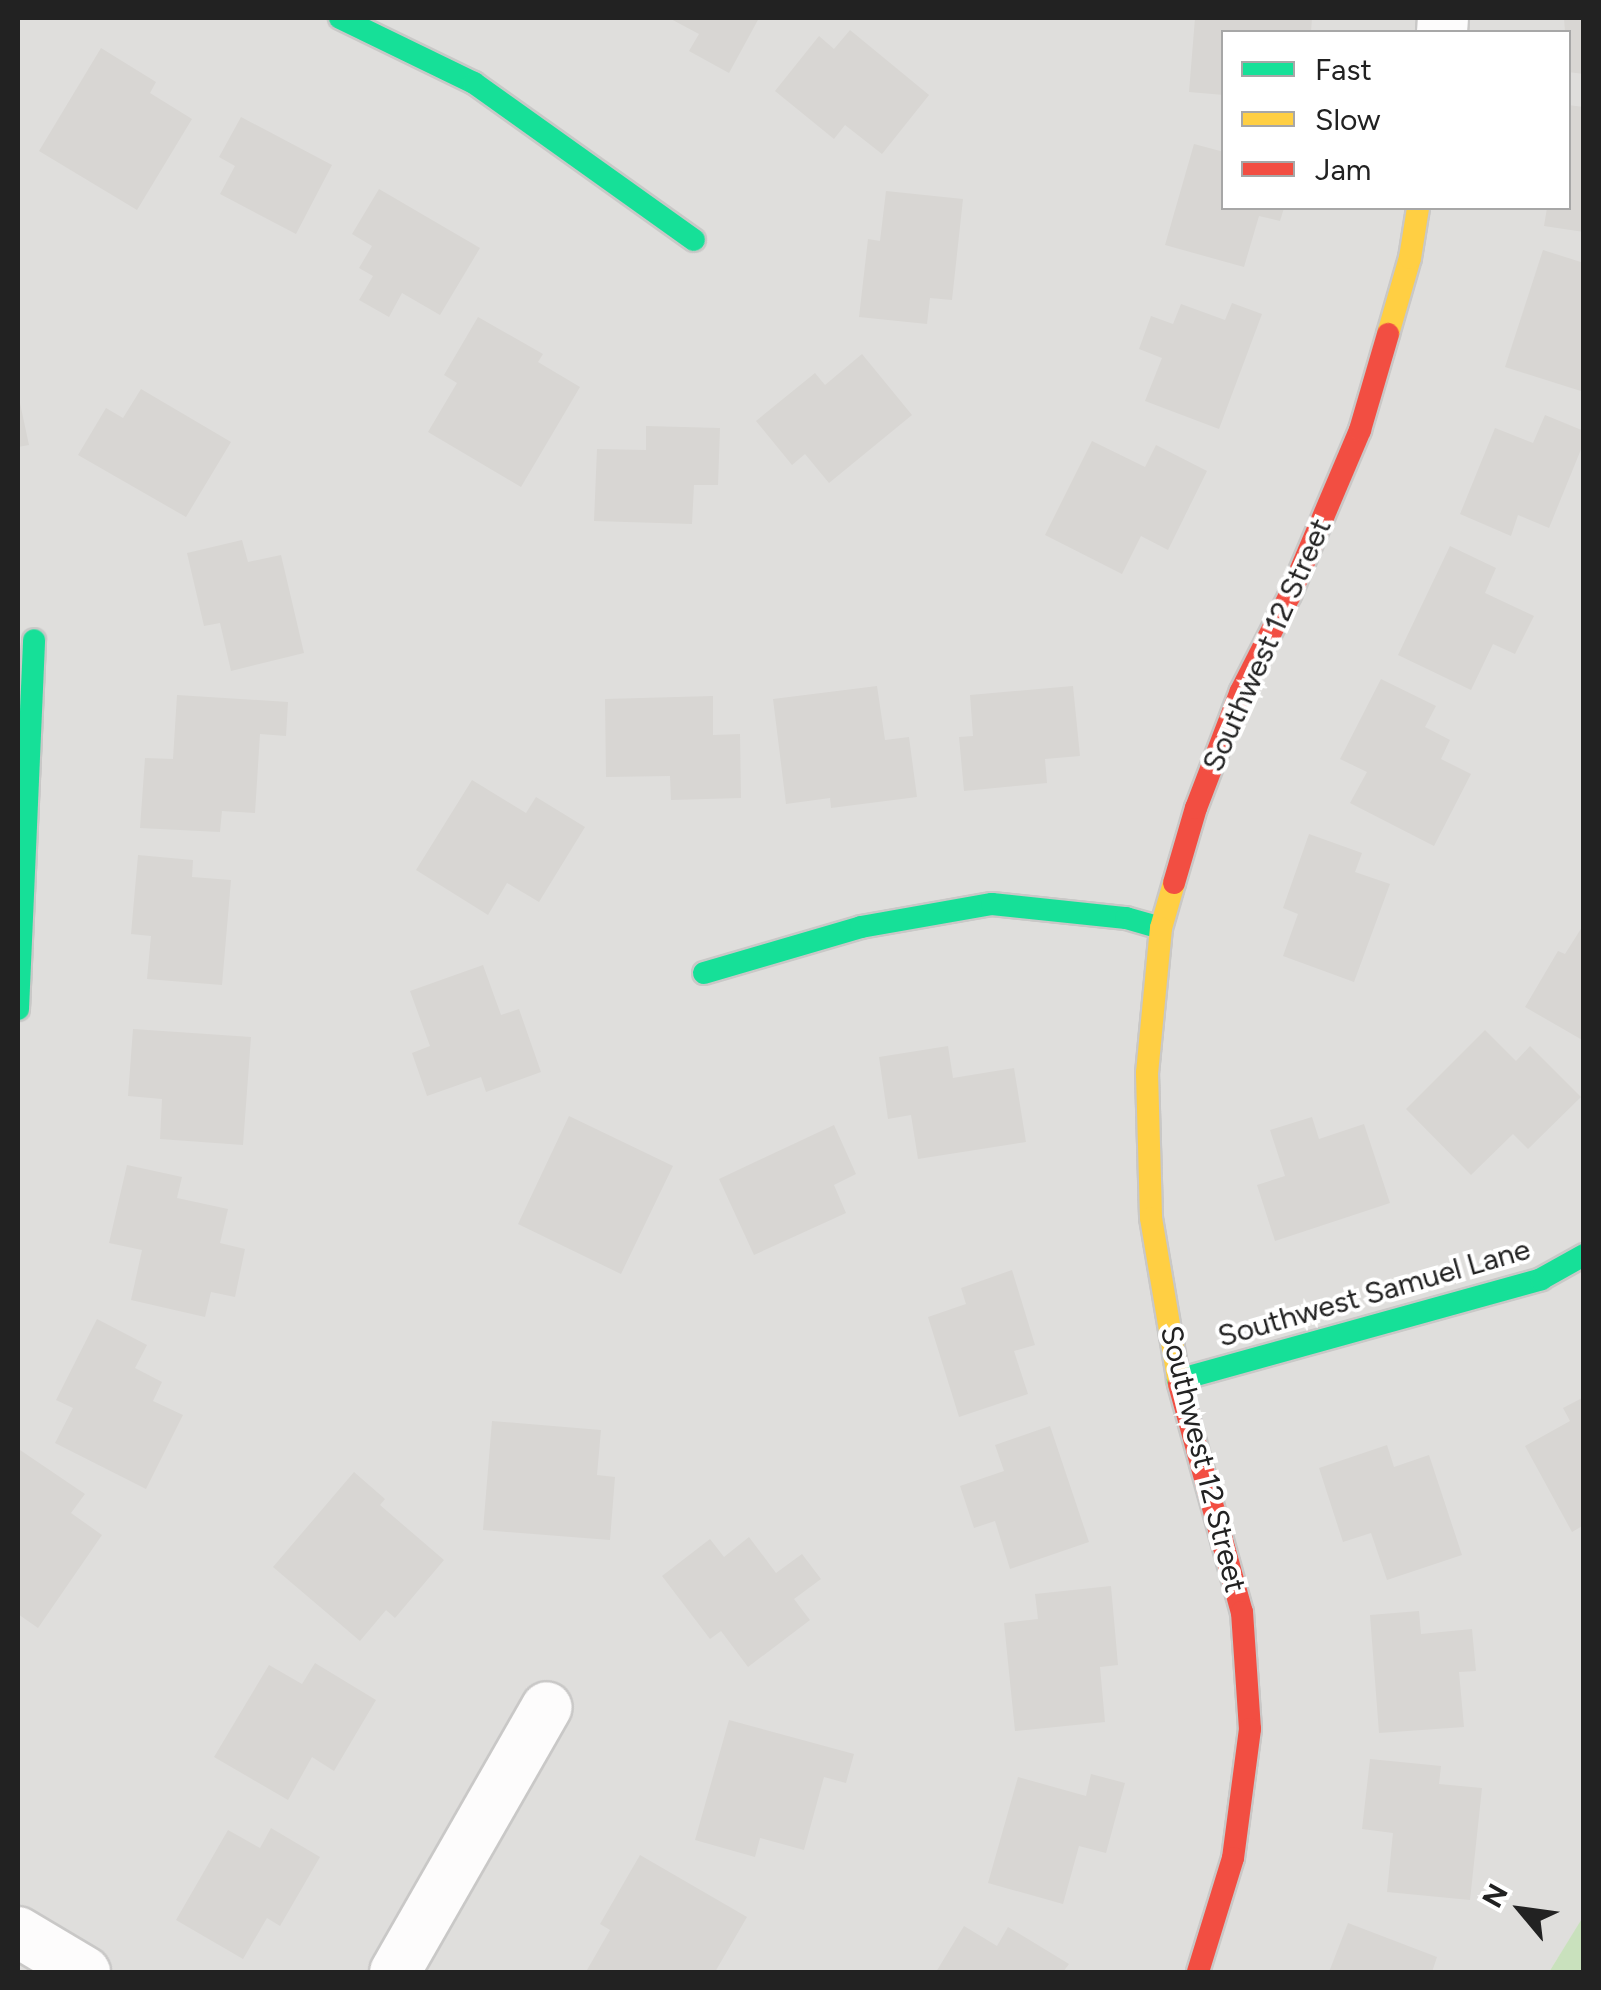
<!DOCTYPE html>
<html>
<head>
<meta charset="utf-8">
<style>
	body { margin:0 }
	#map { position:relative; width:1601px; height:1990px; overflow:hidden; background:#f0eeeb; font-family:Figtree,sans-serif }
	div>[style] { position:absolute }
	.residential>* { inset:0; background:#dfdedc }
	.forest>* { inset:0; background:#c9e1bd }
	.building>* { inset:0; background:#d8d6d3 }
	.roads { filter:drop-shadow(2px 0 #c9c8c7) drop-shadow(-2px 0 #c9c8c7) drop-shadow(0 2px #c9c8c7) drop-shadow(0 -2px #c9c8c7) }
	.street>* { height:50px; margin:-25px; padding:0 25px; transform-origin:25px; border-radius:25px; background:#fdfcfc }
	.fast>* { height:22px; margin:-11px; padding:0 11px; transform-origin:11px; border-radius:11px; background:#16e098 }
	.slow>* { height:22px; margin:-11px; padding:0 11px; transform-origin:11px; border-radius:11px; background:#ffcf43 }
	.jam>* { height:22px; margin:-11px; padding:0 11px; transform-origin:11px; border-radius:11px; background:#f24e42 }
	span { translate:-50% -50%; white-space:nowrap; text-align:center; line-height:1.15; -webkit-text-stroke:8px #fff; paint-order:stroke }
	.street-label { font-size:30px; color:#222 }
	.frame { position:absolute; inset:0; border:20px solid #222; pointer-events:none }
	.legend { position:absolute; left:1221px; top:30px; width:350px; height:180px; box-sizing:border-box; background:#fff; border:2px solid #a7a7a7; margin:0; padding:12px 18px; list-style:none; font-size:30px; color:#222 }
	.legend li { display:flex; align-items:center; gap:20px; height:50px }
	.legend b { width:50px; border:2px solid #a7a7a7 }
	.north { position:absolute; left:1471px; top:1860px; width:100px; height:100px; -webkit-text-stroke:8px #fff; paint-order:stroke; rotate:299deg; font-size:28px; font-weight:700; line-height:40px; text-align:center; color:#222 }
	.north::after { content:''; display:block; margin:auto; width:35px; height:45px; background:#222; clip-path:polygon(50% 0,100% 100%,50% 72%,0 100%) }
</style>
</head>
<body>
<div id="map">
	<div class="residential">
		<div style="clip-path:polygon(evenodd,18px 18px,1583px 18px,1584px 1917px,1549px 1972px,18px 1972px,18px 18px,1224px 32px,1568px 32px,1568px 208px,1224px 208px,1224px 32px)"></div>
	</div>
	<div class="forest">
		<div style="clip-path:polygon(1583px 1917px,1583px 1972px,1549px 1972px)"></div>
	</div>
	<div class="building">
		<div style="clip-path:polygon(669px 18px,759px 18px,729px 73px,689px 51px,699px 34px)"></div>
		<div style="clip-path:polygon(1195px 18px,1312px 18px,1311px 32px,1224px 32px,1224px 95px,1189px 92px)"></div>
		<div style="clip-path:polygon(1564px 18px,1584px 18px,1584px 74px,1568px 72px)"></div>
		<div style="clip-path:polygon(850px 30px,929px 95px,882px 154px,845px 125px,834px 139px,775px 91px,819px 36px,834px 49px)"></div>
		<div style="clip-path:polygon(101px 48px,156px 82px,150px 93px,192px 119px,137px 210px,39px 151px)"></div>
		<div style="clip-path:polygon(1568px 105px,1584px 107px,1584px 232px,1544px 226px,1547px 208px,1568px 208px)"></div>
		<div style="clip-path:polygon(241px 117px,332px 165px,296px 234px,220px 194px,235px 166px,219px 157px)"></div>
		<div style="clip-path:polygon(1194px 144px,1224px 152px,1224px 208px,1284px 208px,1280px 221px,1259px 216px,1244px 267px,1165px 245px)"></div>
		<div style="clip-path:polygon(379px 189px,480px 248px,440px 315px,402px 293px,389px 317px,359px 300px,373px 276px,359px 268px,372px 246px,352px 234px)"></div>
		<div style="clip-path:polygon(886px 191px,963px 199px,952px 300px,930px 298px,927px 324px,859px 317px,868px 239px,880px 241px)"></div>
		<div style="clip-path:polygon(1543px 250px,1584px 263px,1584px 392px,1505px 367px)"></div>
		<div style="clip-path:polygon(1232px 303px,1262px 314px,1219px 429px,1145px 401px,1162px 358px,1139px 349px,1151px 316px,1173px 324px,1181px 304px,1225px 320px)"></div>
		<div style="clip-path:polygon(478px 317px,543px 354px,538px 362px,580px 387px,521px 487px,428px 432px,457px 383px,444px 375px)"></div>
		<div style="clip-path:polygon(862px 354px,912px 415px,829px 483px,805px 454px,792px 465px,756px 421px,815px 373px,825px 385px)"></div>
		<div style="clip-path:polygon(141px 389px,231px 442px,186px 517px,78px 455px,106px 408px,123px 418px)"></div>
		<div style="clip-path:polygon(18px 394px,29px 445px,18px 447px)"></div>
		<div style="clip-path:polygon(1545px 415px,1584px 431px,1584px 442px,1549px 528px,1518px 515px,1511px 536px,1460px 514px,1495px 428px,1533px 443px)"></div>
		<div style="clip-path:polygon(646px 426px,720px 428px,718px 485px,694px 485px,692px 524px,594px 521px,597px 449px,646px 450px)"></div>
		<div style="clip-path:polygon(1092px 441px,1145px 467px,1156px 445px,1207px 471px,1168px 550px,1141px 536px,1122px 574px,1045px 535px)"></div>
		<div style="clip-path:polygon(242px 540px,248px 562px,281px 555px,304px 653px,231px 671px,220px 623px,204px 626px,187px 553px)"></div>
		<div style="clip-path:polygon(1450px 546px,1496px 568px,1485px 593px,1534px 616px,1515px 654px,1493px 644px,1471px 690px,1398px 655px)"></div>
		<div style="clip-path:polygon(1381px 679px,1436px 706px,1425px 727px,1450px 740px,1441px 759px,1471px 774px,1434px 846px,1350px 803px,1367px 772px,1340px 759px)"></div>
		<div style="clip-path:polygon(877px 686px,885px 740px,909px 737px,917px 797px,831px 808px,830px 798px,786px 804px,773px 699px)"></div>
		<div style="clip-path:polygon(1073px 686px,1080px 756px,1045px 759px,1047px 783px,964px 791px,959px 737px,973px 736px,970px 695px)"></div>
		<div style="clip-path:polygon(177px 695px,288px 702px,286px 736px,260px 734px,255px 813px,222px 811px,220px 832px,140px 828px,145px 758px,173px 759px)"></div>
		<div style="clip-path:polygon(713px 696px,713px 735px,740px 734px,741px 798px,671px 800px,670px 776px,606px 777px,605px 699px)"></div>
		<div style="clip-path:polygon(472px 780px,526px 813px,536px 797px,585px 827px,539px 902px,507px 883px,488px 915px,416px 870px)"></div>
		<div style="clip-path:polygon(1309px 834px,1362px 853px,1355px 872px,1390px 884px,1354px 982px,1283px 956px,1298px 914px,1283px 908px)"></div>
		<div style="clip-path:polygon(138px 855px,193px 860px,192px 877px,231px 880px,222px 985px,147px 979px,151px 936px,131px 934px)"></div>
		<div style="clip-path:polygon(1584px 924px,1584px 1041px,1525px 1007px,1558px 951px,1565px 954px)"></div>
		<div style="clip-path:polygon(483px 965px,501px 1015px,519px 1009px,541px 1072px,486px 1092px,481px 1077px,427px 1096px,412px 1053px,430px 1046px,410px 991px)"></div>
		<div style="clip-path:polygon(133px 1029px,251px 1037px,243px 1145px,160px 1139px,162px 1099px,128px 1096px)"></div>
		<div style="clip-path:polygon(1485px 1030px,1516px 1061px,1530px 1046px,1581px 1097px,1528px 1149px,1513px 1134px,1471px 1175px,1406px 1109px)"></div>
		<div style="clip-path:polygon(948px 1046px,953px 1078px,1014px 1068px,1026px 1142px,918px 1159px,911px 1115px,888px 1119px,879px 1057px)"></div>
		<div style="clip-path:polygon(569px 1116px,673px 1166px,621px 1274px,518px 1224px)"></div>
		<div style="clip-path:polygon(1312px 1117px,1319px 1139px,1364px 1124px,1390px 1203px,1275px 1241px,1257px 1185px,1285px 1176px,1270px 1130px)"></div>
		<div style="clip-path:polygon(834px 1125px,856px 1174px,834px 1185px,846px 1213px,754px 1255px,719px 1179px)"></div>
		<div style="clip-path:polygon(127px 1165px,182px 1177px,177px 1198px,228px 1209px,220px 1243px,245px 1249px,235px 1297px,211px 1292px,205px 1317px,131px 1300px,142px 1250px,109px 1243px)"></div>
		<div style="clip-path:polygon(1012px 1270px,1035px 1345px,1014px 1351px,1028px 1394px,959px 1417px,928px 1317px,966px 1304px,961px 1288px)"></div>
		<div style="clip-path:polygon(97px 1319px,147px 1345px,135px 1368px,162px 1382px,153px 1401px,183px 1415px,146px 1489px,55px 1443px,73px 1408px,56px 1400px)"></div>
		<div style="clip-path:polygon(1584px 1397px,1584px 1525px,1572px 1532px,1525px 1446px,1570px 1421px,1563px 1408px)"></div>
		<div style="clip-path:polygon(492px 1421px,601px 1430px,597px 1475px,615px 1477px,610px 1540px,483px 1530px)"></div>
		<div style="clip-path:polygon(1050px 1426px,1089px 1542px,1010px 1569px,995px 1521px,974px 1528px,960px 1486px,1004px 1471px,995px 1445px)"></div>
		<div style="clip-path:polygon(1387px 1445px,1394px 1467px,1429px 1455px,1462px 1555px,1387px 1580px,1371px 1533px,1343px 1542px,1319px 1468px)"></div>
		<div style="clip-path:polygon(20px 1450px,85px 1494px,71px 1513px,102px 1535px,38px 1628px,18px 1614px)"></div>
		<div style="clip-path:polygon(354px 1472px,385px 1499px,380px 1505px,444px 1560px,395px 1618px,386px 1610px,360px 1641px,273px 1567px)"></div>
		<div style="clip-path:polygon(749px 1537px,776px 1573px,802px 1554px,821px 1579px,794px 1599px,810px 1620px,748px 1667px,721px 1631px,710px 1639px,662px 1576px,710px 1539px,724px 1557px)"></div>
		<div style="clip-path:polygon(1111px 1586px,1118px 1665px,1100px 1667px,1105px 1722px,1015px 1731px,1004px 1623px,1038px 1619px,1035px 1594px)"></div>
		<div style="clip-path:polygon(1419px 1611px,1421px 1634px,1472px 1629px,1476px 1671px,1459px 1672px,1464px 1727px,1379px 1733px,1370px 1615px)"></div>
		<div style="clip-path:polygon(315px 1663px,376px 1700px,334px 1771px,312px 1757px,288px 1800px,214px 1757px,269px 1665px,302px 1684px)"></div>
		<div style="clip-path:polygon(729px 1720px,854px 1754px,846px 1783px,824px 1777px,804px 1850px,760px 1838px,755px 1857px,695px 1840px)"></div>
		<div style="clip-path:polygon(1370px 1759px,1441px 1766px,1439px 1784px,1482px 1788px,1470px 1900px,1387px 1892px,1393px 1833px,1362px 1829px)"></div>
		<div style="clip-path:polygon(1091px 1774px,1125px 1783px,1106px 1853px,1079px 1846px,1063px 1904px,988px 1883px,1018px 1777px,1086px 1796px)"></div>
		<div style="clip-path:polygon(271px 1828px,320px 1857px,280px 1926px,267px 1918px,243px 1959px,176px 1920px,228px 1830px,260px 1848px)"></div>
		<div style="clip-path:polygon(640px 1855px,747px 1917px,715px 1972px,587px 1970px,610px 1930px,600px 1924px)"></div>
		<div style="clip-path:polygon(1348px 1923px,1437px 1957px,1432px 1972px,1329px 1972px)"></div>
		<div style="clip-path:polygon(964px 1926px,997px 1946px,1008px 1927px,1069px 1964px,1063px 1972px,936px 1972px)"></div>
	</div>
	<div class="roads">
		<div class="street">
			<div style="left:1442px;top:32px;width:14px;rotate:-86deg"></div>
			<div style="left:18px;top:1932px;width:78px;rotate:30.8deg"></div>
			<div style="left:395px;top:1972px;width:305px;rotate:-60.2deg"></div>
		</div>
		<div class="fast">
			<div style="left:340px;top:18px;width:149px;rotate:25.9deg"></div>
			<div style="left:474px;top:83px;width:270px;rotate:35.5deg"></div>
			<div style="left:704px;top:973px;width:164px;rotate:-16.3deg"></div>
			<div style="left:861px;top:927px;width:133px;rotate:-10deg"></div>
			<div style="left:992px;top:904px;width:135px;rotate:6deg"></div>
			<div style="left:1126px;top:918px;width:36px;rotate:16deg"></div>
			<div style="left:18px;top:1009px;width:369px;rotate:-87.5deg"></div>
			<div style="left:1178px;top:1380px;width:377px;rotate:-15.5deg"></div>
			<div style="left:1541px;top:1279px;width:49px;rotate:-29.2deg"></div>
		</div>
		<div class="slow">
			<div style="left:1388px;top:334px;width:79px;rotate:-73.9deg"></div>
			<div style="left:1410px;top:258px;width:51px;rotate:-80.9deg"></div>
			<div style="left:1174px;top:883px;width:47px;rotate:106.1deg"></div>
			<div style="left:1161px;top:928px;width:146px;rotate:95.5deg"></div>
			<div style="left:1147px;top:1073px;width:145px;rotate:88.4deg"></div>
			<div style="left:1151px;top:1218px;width:168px;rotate:80.4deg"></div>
		</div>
		<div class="jam">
			<div style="left:1174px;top:883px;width:78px;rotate:-73.7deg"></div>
			<div style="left:1196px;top:808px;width:125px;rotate:-69deg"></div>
			<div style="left:1241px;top:691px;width:108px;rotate:-63deg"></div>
			<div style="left:1290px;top:595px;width:179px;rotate:-67deg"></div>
			<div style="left:1360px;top:430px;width:100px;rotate:-73.7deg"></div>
			<div style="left:1179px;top:1384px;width:237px;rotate:74.6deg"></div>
			<div style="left:1242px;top:1612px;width:117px;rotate:86.1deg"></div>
			<div style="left:1250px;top:1729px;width:130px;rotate:97.5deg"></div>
			<div style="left:1233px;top:1858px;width:119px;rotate:107.1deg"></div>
		</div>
	</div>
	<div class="street-label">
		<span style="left:1267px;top:645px;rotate:-66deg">Southwest 12 Street</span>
		<span style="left:1374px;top:1293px;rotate:-16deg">Southwest Samuel Lane</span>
		<span style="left:1203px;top:1459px;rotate:76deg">Southwest 12 Street</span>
	</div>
	<div class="frame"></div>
	<ul class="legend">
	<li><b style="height:12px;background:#16e098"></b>Fast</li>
	<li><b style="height:12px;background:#ffcf43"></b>Slow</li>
	<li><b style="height:12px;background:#f24e42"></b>Jam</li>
	</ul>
	<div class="north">N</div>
</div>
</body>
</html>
